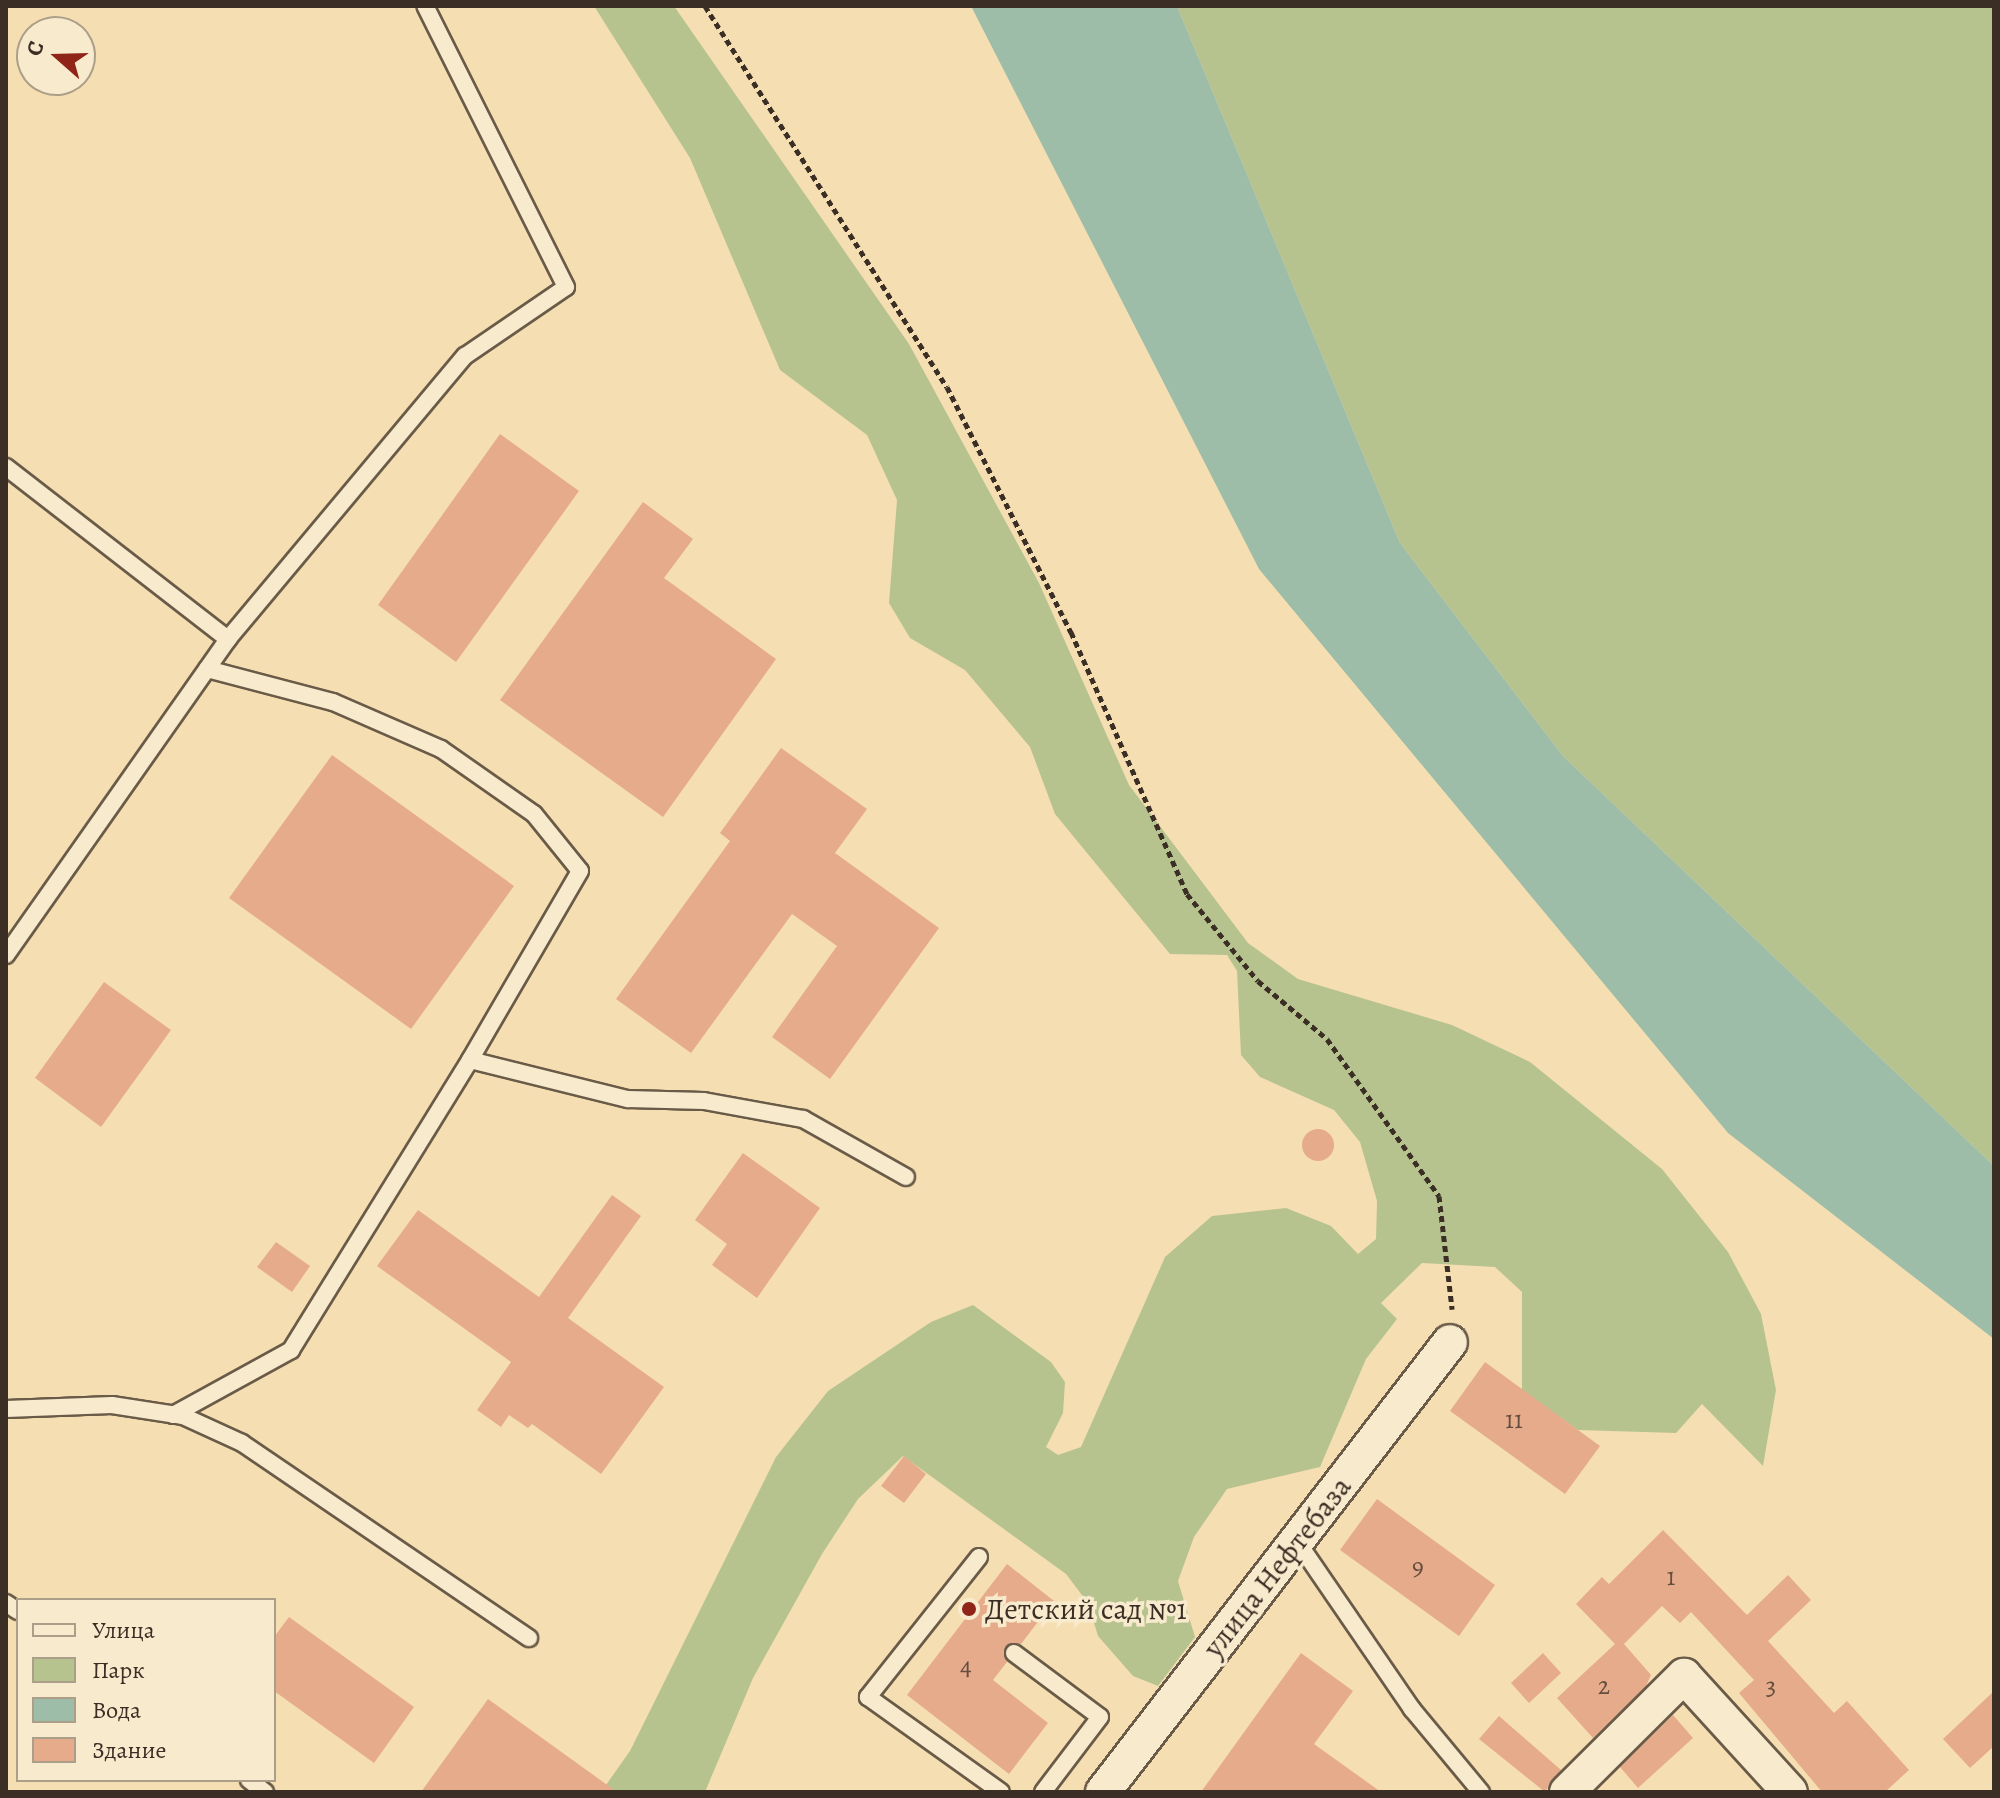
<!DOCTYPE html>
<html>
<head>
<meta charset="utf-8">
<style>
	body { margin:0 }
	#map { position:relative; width:2000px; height:1798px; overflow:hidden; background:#f5dfb2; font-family:Alegreya,serif }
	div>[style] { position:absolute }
	.green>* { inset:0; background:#b7c38f }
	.water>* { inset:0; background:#9dbda8 }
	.building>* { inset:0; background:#e6ab8b }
	.round { border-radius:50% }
	.path>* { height:5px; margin-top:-2.5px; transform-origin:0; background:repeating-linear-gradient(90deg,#3b2f25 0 6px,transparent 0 10px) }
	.roads { filter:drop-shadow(2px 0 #6a5b48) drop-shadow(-2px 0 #6a5b48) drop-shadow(0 2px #6a5b48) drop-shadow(0 -2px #6a5b48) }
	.lane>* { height:16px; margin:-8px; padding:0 8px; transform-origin:8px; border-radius:8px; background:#f8eacd }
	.street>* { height:34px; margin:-17px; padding:0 17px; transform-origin:17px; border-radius:17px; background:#f8eacd }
	.dots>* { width:22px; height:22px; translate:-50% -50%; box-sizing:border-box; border:4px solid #f8eacd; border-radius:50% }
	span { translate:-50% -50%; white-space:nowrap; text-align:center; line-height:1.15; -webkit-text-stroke:7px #f8eacd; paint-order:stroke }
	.number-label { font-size:26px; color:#664e3e }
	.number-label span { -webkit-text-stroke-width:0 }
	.street-label { font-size:30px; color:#3b2f25 }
	.poi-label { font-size:30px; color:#3b2f25 }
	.left { translate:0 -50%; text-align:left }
	.frame { position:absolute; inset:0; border:8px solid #3b2f25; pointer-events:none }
	.legend { position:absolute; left:16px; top:1598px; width:260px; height:184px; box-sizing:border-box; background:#f8eacd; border:2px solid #ac9f8a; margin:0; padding:10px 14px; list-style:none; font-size:24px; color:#3b2f25 }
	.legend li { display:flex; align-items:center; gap:16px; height:40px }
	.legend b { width:40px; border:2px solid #ac9f8a }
	.north { position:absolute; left:16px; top:16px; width:80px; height:80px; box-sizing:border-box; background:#f8eacd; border:2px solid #ac9f8a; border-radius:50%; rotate:290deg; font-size:22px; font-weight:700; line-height:32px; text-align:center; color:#3b2f25 }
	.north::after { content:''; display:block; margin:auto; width:28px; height:36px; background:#8f2418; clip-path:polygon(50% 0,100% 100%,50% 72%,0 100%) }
</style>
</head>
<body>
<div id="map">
	<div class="green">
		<div style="clip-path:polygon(594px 6px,674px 6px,909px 344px,1039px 583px,1129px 785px,1248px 943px,1298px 979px,1452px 1025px,1530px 1062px,1662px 1169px,1728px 1252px,1761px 1314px,1776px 1390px,1763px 1466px,1702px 1404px,1676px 1433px,1578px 1430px,1522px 1390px,1522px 1292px,1495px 1267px,1422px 1263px,1381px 1303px,1397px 1319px,1366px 1359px,1320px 1467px,1227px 1489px,1194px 1537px,1178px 1581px,1195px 1637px,1158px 1686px,1133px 1676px,1098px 1636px,1088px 1603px,1066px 1574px,903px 1456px,858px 1499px,822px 1554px,753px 1678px,705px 1792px,601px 1792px,630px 1751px,776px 1457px,828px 1391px,931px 1322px,973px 1305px,1051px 1362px,1065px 1382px,1063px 1413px,1046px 1447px,1058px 1455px,1081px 1447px,1165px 1257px,1212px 1216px,1286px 1208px,1331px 1226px,1358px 1254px,1376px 1239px,1377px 1201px,1360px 1142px,1334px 1110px,1260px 1077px,1241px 1055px,1237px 971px,1227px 955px,1170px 954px,1055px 814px,1030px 747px,965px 670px,910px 638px,889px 603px,897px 500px,867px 435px,780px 370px,690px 158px)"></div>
		<div style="clip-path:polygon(1177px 6px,1994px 6px,1994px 1166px,1563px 756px,1400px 543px)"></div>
	</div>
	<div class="water">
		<div style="clip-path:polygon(971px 6px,1177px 6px,1400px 543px,1563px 756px,1994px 1166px,1994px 1339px,1728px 1133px,1259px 569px)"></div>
	</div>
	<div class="building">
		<div style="clip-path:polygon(500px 434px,579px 491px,456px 662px,378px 605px)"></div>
		<div style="clip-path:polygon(643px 502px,693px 539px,664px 578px,776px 659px,663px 817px,500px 700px)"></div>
		<div style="clip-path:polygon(781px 748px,867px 809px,835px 853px,939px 928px,830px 1079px,772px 1037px,837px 946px,792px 914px,691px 1053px,616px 999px,730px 841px,720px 833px)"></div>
		<div style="clip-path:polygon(332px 755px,514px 886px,411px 1029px,229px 898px)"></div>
		<div style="clip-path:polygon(104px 982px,171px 1030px,101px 1127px,35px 1078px)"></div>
		<div class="round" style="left:1302px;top:1129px;width:32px;height:32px"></div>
		<div style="clip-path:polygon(743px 1153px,820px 1208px,757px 1298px,712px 1265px,727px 1244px,695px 1220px)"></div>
		<div style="clip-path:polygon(612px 1195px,641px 1216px,568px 1318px,664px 1387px,601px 1474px,532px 1424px,528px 1428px,509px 1415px,501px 1427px,477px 1410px,511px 1362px,377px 1266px,418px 1210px,539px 1297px)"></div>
		<div style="clip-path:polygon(276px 1242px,310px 1266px,292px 1292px,257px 1267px)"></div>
		<div style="clip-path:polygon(1485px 1362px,1600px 1446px,1565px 1494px,1450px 1411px)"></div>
		<div style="clip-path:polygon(904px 1456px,926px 1474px,904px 1503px,881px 1486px)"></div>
		<div style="clip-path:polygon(1377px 1499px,1495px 1585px,1459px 1636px,1340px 1550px)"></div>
		<div style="clip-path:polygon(1663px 1530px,1747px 1615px,1788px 1575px,1811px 1600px,1768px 1641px,1834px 1713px,1847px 1701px,1909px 1770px,1885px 1792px,1822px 1792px,1739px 1693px,1754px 1680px,1691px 1612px,1680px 1623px,1662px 1606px,1624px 1644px,1651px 1675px,1646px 1686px,1593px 1738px,1557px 1698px,1615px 1644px,1576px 1604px,1602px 1577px,1609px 1584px)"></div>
		<div style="clip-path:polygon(1007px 1564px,1054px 1601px,1021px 1644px,1006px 1646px,1007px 1662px,993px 1680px,1048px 1723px,1009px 1774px,907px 1695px)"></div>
		<div style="clip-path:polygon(289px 1617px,414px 1707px,374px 1763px,274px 1691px,274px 1637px)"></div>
		<div style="clip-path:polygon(1301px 1653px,1353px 1691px,1314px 1744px,1381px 1792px,1201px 1792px)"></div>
		<div style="clip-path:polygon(1543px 1653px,1561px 1673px,1529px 1703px,1511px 1683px)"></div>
		<div style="clip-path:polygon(1994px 1691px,1994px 1746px,1970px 1768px,1943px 1739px)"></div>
		<div style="clip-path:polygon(488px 1699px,617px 1792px,421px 1792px)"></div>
		<div style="clip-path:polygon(1673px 1715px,1693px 1738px,1638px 1788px,1620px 1767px)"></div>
		<div style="clip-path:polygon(1499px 1716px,1561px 1770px,1545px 1792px,1479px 1739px)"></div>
	</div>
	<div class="path">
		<div style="left:705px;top:6px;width:451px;rotate:57.6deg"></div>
		<div style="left:947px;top:387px;width:275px;rotate:63.2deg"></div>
		<div style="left:1071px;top:632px;width:287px;rotate:66.1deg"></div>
		<div style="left:1187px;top:894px;width:112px;rotate:50.8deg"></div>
		<div style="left:1258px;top:981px;width:90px;rotate:40deg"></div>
		<div style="left:1327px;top:1039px;width:193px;rotate:54.5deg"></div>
		<div style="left:1439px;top:1196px;width:114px;rotate:83.4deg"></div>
	</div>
	<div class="roads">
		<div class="lane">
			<div style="left:6px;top:467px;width:281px;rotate:37.8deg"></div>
			<div style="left:207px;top:669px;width:130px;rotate:14.7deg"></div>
			<div style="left:333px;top:702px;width:118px;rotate:23.5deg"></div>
			<div style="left:441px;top:749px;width:113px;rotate:35deg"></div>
			<div style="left:534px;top:814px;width:73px;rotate:51.1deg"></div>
			<div style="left:580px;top:871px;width:219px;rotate:120.2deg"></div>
			<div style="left:470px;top:1060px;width:163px;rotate:13.9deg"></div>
			<div style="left:628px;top:1099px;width:76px;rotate:1.5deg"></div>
			<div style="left:704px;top:1101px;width:101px;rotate:10.3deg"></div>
			<div style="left:803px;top:1119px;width:118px;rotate:29.4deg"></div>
			<div style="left:6px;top:955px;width:386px;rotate:-54.9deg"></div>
			<div style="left:228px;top:639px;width:369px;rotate:-50.1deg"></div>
			<div style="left:465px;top:356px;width:122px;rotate:-34.3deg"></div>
			<div style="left:566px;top:287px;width:314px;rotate:-116.6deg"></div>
			<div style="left:6px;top:1409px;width:106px;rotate:-2.2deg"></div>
			<div style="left:112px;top:1405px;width:72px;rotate:8.8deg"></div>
			<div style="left:183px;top:1416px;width:65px;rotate:24.6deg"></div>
			<div style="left:242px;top:1443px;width:347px;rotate:34.2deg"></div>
			<div style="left:173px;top:1415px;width:135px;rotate:-28.8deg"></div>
			<div style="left:291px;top:1350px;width:341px;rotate:-58.3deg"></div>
			<div style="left:1297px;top:1541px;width:204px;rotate:55.6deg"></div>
			<div style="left:1412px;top:1709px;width:108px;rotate:50.3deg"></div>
			<div style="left:979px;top:1557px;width:179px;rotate:128.4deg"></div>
			<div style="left:868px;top:1697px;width:163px;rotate:35.5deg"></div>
			<div style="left:6px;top:1603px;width:14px;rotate:34deg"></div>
			<div style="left:1014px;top:1653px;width:107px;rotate:36.7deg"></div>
			<div style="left:1100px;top:1717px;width:94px;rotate:127.2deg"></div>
			<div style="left:249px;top:1780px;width:20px;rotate:37deg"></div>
		</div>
		<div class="street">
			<div style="left:1103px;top:1792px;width:568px;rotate:-52.36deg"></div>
			<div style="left:1567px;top:1792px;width:165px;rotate:-44.8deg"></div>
			<div style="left:1684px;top:1676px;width:157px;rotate:47.6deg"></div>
		</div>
	</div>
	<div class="dots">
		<div style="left:969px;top:1609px;background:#8f2418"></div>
	</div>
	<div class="number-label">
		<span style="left:1514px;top:1420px">11</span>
		<span style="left:1418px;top:1567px">9</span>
		<span style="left:1671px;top:1577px">1</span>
		<span style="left:966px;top:1667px">4</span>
		<span style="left:1604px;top:1686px">2</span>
		<span style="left:1771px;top:1686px">3</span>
	</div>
	<div class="street-label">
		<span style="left:1277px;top:1567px;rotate:-52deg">улица Нефтебаза</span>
	</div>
	<div class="poi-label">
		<span class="left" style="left:985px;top:1609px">Детский сад №1</span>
	</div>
	<div class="frame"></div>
	<ul class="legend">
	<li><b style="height:10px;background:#f8eacd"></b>Улица</li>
	<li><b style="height:22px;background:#b7c38f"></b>Парк</li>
	<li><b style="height:22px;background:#9dbda8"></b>Вода</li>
	<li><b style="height:22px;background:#e6ab8b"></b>Здание</li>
	</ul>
	<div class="north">С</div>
</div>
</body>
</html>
